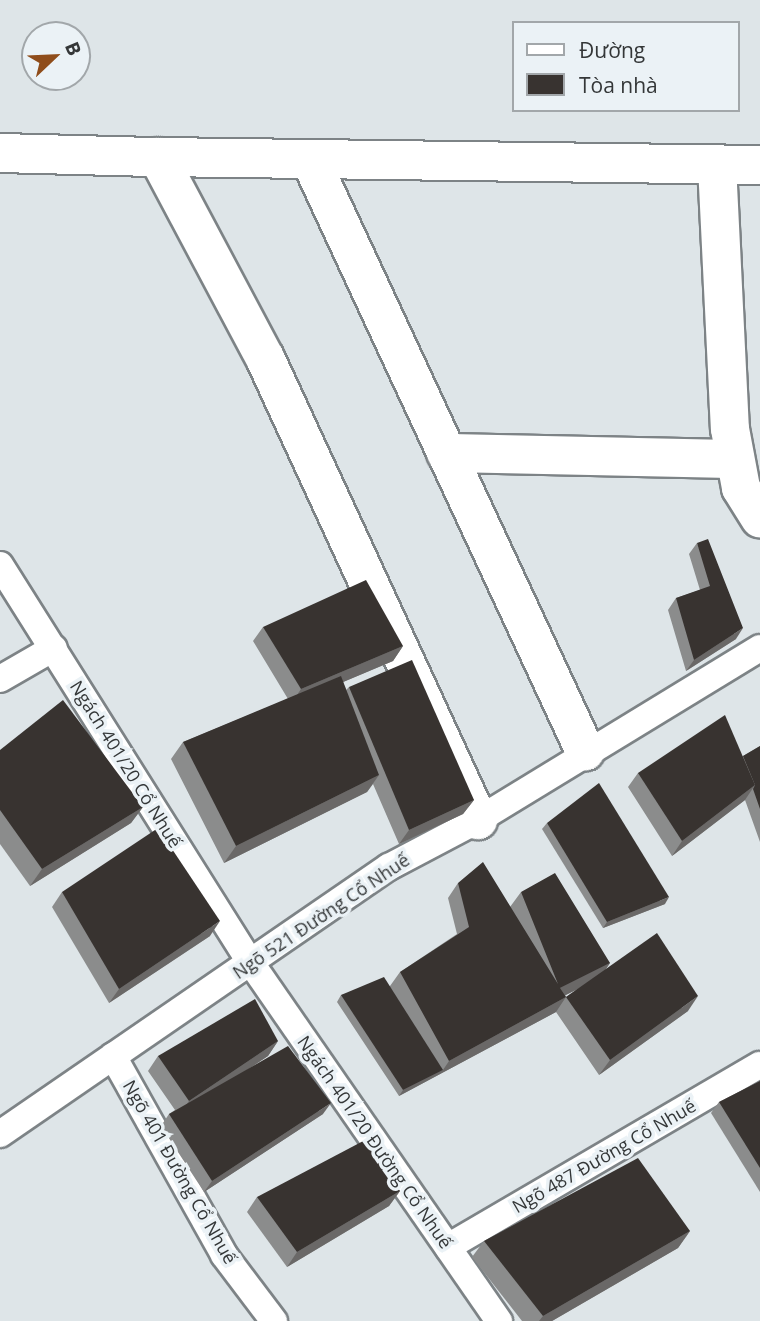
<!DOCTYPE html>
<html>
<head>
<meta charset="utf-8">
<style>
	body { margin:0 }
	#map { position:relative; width:760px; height:1321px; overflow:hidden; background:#dee5e8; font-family:"Open Sans",sans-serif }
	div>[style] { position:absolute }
	.roads { filter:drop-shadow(2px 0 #7d8386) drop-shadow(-2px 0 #7d8386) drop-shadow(0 2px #7d8386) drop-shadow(0 -2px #7d8386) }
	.lane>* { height:26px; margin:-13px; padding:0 13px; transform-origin:13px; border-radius:13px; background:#fff }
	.street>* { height:38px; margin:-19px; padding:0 19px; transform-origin:19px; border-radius:19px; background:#fff }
	.wall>* { inset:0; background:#8b8c8c }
	.shaded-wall>* { inset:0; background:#6a6867 }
	.building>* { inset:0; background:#383330 }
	span { translate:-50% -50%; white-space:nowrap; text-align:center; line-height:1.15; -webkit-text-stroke:7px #ebf2f6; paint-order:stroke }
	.street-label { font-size:18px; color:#343738 }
	.legend { position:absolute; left:512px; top:21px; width:228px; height:91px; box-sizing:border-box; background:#ebf2f6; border:2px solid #a2a7aa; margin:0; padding:9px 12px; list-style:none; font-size:21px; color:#343738 }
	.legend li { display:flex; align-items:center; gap:14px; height:35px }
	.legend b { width:35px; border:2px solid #a2a7aa }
	.north { position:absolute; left:21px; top:21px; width:70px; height:70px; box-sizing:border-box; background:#ebf2f6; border:2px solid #a2a7aa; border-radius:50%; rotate:67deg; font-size:19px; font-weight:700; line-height:28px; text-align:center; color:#343738 }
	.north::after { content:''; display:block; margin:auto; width:24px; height:32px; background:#8f4d1b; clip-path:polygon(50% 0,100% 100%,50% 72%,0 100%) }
</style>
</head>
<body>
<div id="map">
	<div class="roads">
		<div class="lane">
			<div style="left:0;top:565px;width:471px;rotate:57.8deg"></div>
			<div style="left:251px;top:963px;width:436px;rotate:55.3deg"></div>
			<div style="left:0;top:679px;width:62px;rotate:-29.9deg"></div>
			<div style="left:113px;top:1056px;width:228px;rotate:60.8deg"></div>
			<div style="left:224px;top:1255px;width:83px;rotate:52.9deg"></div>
			<div style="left:0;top:1134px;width:472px;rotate:-34.5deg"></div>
			<div style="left:389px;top:867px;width:101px;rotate:-27.8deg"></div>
			<div style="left:478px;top:820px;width:330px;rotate:-31.4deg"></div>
			<div style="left:448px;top:1247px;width:361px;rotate:-30.3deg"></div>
		</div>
		<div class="street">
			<div style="left:0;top:153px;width:158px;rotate:1.5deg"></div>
			<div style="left:158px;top:157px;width:228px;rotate:62deg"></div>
			<div style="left:265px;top:358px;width:509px;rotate:65.25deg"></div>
			<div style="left:158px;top:157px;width:602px;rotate:0.76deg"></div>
			<div style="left:311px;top:161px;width:651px;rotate:65.09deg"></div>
			<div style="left:717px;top:165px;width:264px;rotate:87.2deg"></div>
			<div style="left:730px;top:429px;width:60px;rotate:79.4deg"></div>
			<div style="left:741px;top:488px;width:36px;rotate:58deg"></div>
			<div style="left:446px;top:453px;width:289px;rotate:1.2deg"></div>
		</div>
	</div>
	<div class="wall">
		<div style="clip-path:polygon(697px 543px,736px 639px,686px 671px,668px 610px,676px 598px,700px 590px,689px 554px)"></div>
		<div style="clip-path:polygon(263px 627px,403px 646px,393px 661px,343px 682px,346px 690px,349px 687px,474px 800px,463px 814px,399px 844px,373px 784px,367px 792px,224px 863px,171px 759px,183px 742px,288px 699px,253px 641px)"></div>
		<div style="clip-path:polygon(760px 746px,760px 842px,745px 800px,672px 856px,628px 787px,638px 773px,743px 756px)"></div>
		<div style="clip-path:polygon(0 750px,143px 807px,131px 823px,30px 886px,0 844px)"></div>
		<div style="clip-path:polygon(547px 823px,665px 904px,603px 928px,542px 829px)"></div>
		<div style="clip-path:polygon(458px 883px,510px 907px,521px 892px,610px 963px,605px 970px,688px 1011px,599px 1075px,556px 1012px,566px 997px,579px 988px,565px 995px,566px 997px,556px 1012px,399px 1096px,337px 1002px,341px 995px,390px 986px,400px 972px,457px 934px,448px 898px)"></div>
		<div style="clip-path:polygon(62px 892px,210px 936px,109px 1003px,52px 907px)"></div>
		<div style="clip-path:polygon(278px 1041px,268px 1056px,247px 1070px,323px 1114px,204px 1192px,161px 1126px,169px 1114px,175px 1110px,148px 1071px,158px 1056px)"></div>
		<div style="clip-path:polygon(760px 1081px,760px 1192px,711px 1113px,719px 1102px)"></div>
		<div style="clip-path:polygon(400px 1191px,389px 1206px,287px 1267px,247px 1212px,257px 1197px)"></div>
		<div style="clip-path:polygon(690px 1231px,678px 1248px,552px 1321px,522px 1321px,472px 1257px,484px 1241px)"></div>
	</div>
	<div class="shaded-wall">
		<div style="clip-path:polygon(743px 628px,736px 639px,686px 671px,694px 660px)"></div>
		<div style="clip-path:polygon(403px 646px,393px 661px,291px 704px,301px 689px)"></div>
		<div style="clip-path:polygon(379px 775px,367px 792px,224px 863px,236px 846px)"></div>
		<div style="clip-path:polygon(755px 785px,745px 800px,672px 856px,682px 841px)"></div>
		<div style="clip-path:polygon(474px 800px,463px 814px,399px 844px,409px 830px)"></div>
		<div style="clip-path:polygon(143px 807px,131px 823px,30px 886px,42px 869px)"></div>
		<div style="clip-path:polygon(669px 897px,665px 904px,603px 928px,607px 922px)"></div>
		<div style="clip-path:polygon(220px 921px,210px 936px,109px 1003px,119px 989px)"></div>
		<div style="clip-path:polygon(610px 963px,600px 978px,550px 1003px,560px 988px)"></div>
		<div style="clip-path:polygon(698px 996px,688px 1011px,599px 1075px,610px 1060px)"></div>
		<div style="clip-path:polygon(566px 997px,556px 1012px,399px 1096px,403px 1090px,443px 1070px,449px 1061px)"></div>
		<div style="clip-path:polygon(278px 1041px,268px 1056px,179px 1115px,189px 1101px)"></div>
		<div style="clip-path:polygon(331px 1103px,323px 1114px,204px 1192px,212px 1181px)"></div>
		<div style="clip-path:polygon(400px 1191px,389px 1206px,287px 1267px,297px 1252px)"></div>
		<div style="clip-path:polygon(690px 1231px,678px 1248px,552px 1321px,539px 1321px,543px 1316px)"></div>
	</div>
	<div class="building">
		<div style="clip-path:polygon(708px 539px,743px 628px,694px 660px,676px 598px,710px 586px,697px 543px)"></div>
		<div style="clip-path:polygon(366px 580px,403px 646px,301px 689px,263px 627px)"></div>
		<div style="clip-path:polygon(412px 660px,474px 800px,409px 830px,349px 687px)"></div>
		<div style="clip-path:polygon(341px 676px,379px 775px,236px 846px,183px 742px)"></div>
		<div style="clip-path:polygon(63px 700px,143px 807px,42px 869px,0 810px,0 750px)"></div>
		<div style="clip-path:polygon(725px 715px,755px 785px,682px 841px,638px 773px)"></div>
		<div style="clip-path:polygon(760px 746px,760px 809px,753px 789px,755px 785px,743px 756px)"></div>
		<div style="clip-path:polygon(599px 783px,669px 897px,607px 922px,547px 823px)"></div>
		<div style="clip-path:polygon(158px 828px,220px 921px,119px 989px,62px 892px)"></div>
		<div style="clip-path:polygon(483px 862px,558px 984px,521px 892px,555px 873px,610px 963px,560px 988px,566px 997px,449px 1061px,400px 972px,469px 927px,458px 883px)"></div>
		<div style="clip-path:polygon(657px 933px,698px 996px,610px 1060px,566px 997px)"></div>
		<div style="clip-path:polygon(384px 977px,443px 1070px,403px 1090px,341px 995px)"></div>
		<div style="clip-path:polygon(255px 999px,278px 1041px,189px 1101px,158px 1056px)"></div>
		<div style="clip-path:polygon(288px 1046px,331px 1103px,212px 1181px,169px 1114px)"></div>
		<div style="clip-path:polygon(760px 1081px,760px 1168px,719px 1102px)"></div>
		<div style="clip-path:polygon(367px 1139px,400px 1191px,297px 1252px,257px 1197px)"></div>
		<div style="clip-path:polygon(638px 1158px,690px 1231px,543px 1316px,484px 1241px)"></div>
	</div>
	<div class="street-label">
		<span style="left:126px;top:764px;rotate:58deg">Ngách 401/20 Cổ Nhuế</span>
		<span style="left:321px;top:916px;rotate:-34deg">Ngõ 521 Đường Cổ Nhuế</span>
		<span style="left:375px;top:1142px;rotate:55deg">Ngách 401/20 Đường Cổ Nhuế</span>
		<span style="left:604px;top:1156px;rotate:-30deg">Ngõ 487 Đường Cổ Nhuế</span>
		<span style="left:180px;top:1172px;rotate:60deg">Ngõ 401 Đường Cổ Nhuế</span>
	</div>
	<ul class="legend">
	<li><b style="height:9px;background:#fff"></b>Đường</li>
	<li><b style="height:19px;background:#383330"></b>Tòa nhà</li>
	</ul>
	<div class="north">B</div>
</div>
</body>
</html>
